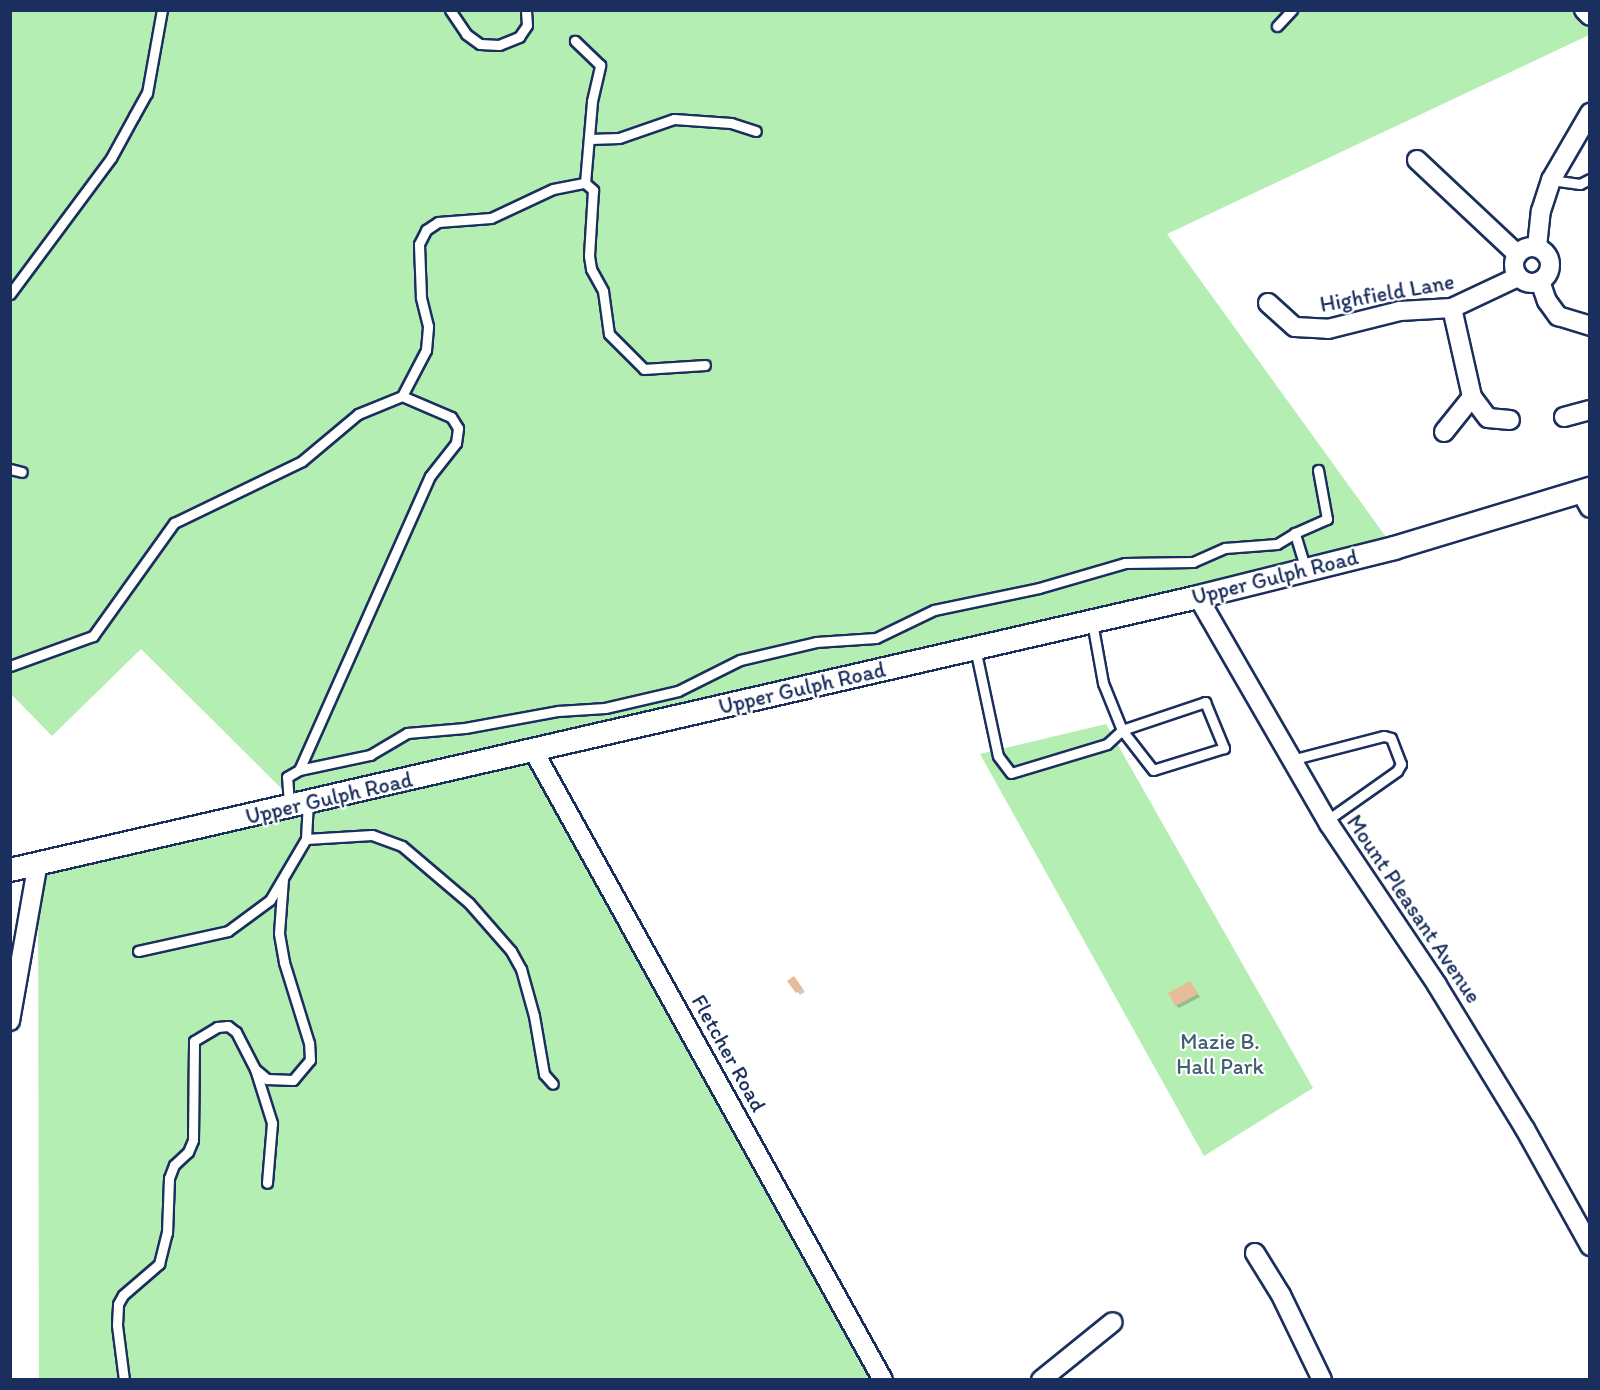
<!DOCTYPE html>
<html>
<head>
<meta charset="utf-8">
<style>
	body { margin:0 }
	#map { position:relative; width:1600px; height:1390px; overflow:hidden; background:#fff; font-family:Itim,sans-serif }
	div>[style] { position:absolute }
	.green>* { inset:0; background:#b4eeb2 }
	.shadow>* { inset:0; background:#0003 }
	.building>* { inset:0; background:#e8bc98 }
	.roads { filter:drop-shadow(2px 0 #1b2f5e) drop-shadow(-2px 0 #1b2f5e) drop-shadow(0 2px #1b2f5e) drop-shadow(0 -2px #1b2f5e) }
	.service>* { height:9px; margin:-4.5px; padding:0 4.5px; transform-origin:4.5px; border-radius:4.5px; background:#fff }
	.minor>* { height:18px; margin:-9px; padding:0 9px; transform-origin:9px; border-radius:9px; background:#fff }
	.minor>.ring { margin:-9px; padding:0; box-sizing:content-box; background:none; border:18px solid #fff; border-radius:50% }
	.tertiary>* { height:22px; margin:-11px; padding:0 11px; transform-origin:11px; border-radius:11px; background:#fff }
	span { translate:-50% -50%; white-space:nowrap; text-align:center; line-height:1.15; -webkit-text-stroke:4.5px #fff; paint-order:stroke }
	.street-label { font-size:22px; color:#1b2f5e }
	.park-label { font-size:22px; color:#415f73 }
	.frame { position:absolute; inset:0; border:12px solid #1b2f5e; pointer-events:none }
</style>
</head>
<body>
<div id="map">
	<div class="green">
		<div style="clip-path:polygon(1584px 10px,1589px 16px,1589px 35px,1167px 234px,1394px 548px,533px 750px,883px 1379px,39px 1379px,38px 863px,299px 806px,141px 649px,52px 736px,11px 694px,10px 11px)"></div>
		<div style="clip-path:polygon(1106px 724px,1313px 1088px,1204px 1156px,980px 754px)"></div>
	</div>
	<div class="shadow">
		<div style="clip-path:polygon(789px 981px,797px 981px,805px 992px,800px 995px)"></div>
		<div style="clip-path:polygon(1190px 983px,1200px 997px,1179px 1008px,1176px 1005px)"></div>
	</div>
	<div class="building">
		<div style="clip-path:polygon(794px 976px,803px 989px,796px 993px,787px 981px)"></div>
		<div style="clip-path:polygon(1190px 981px,1198px 994px,1175px 1006px,1168px 993px)"></div>
	</div>
	<div class="roads">
		<div class="service">
			<div style="left:450px;top:10px;width:29px;rotate:56deg"></div>
			<div style="left:466px;top:34px;width:17px;rotate:36deg"></div>
			<div style="left:480px;top:44px;width:19px;rotate:3deg"></div>
			<div style="left:499px;top:45px;width:22px;rotate:-22deg"></div>
			<div style="left:519px;top:37px;width:14px;rotate:-56deg"></div>
			<div style="left:527px;top:25px;width:15px;rotate:-94deg"></div>
			<div style="left:1277px;top:26px;width:22px;rotate:-47deg"></div>
			<div style="left:590px;top:139px;width:29px;rotate:-2deg"></div>
			<div style="left:619px;top:138px;width:58px;rotate:-19.1deg"></div>
			<div style="left:674px;top:119px;width:57px;rotate:4deg"></div>
			<div style="left:731px;top:123px;width:26px;rotate:18deg"></div>
			<div style="left:1551px;top:180px;width:29px;rotate:8deg"></div>
			<div style="left:1580px;top:184px;width:11px;rotate:-27deg"></div>
			<div style="left:585px;top:183px;width:11px;rotate:41deg"></div>
			<div style="left:593px;top:190px;width:66px;rotate:93.5deg"></div>
			<div style="left:589px;top:256px;width:13px;rotate:81deg"></div>
			<div style="left:591px;top:269px;width:25px;rotate:61deg"></div>
			<div style="left:603px;top:291px;width:43px;rotate:82.1deg"></div>
			<div style="left:609px;top:334px;width:49px;rotate:45deg"></div>
			<div style="left:644px;top:369px;width:61px;rotate:-3.8deg"></div>
			<div style="left:10px;top:294px;width:169px;rotate:-53.4deg"></div>
			<div style="left:111px;top:158px;width:48px;rotate:-61.3deg"></div>
			<div style="left:134px;top:116px;width:26px;rotate:-61deg"></div>
			<div style="left:147px;top:93px;width:84px;rotate:-79.8deg"></div>
			<div style="left:10px;top:469px;width:12px;rotate:14deg"></div>
			<div style="left:1306px;top:570px;width:39px;rotate:-107deg"></div>
			<div style="left:1295px;top:533px;width:35px;rotate:-24deg"></div>
			<div style="left:1327px;top:519px;width:50px;rotate:-100.4deg"></div>
			<div style="left:975px;top:648px;width:110px;rotate:78deg"></div>
			<div style="left:998px;top:756px;width:21px;rotate:53deg"></div>
			<div style="left:1011px;top:773px;width:100px;rotate:-16.8deg"></div>
			<div style="left:1107px;top:744px;width:21px;rotate:-43deg"></div>
			<div style="left:1122px;top:730px;width:88px;rotate:-18.6deg"></div>
			<div style="left:1205px;top:702px;width:50px;rotate:67.6deg"></div>
			<div style="left:1224px;top:748px;width:74px;rotate:162.8deg"></div>
			<div style="left:1153px;top:770px;width:51px;rotate:-127.8deg"></div>
			<div style="left:1122px;top:730px;width:51px;rotate:-112deg"></div>
			<div style="left:1103px;top:683px;width:62px;rotate:-100.2deg"></div>
			<div style="left:10px;top:666px;width:88px;rotate:-19.9deg"></div>
			<div style="left:93px;top:636px;width:139px;rotate:-54.4deg"></div>
			<div style="left:174px;top:523px;width:142px;rotate:-25.8deg"></div>
			<div style="left:302px;top:461px;width:73px;rotate:-40deg"></div>
			<div style="left:358px;top:414px;width:48px;rotate:-22.2deg"></div>
			<div style="left:402px;top:396px;width:52px;rotate:-62.4deg"></div>
			<div style="left:426px;top:350px;width:24px;rotate:-85deg"></div>
			<div style="left:428px;top:326px;width:30px;rotate:-104deg"></div>
			<div style="left:421px;top:297px;width:53px;rotate:-92.2deg"></div>
			<div style="left:419px;top:244px;width:16px;rotate:-63deg"></div>
			<div style="left:426px;top:230px;width:14px;rotate:-34deg"></div>
			<div style="left:438px;top:222px;width:53px;rotate:-4.3deg"></div>
			<div style="left:491px;top:218px;width:68px;rotate:-25.1deg"></div>
			<div style="left:553px;top:189px;width:33px;rotate:-11deg"></div>
			<div style="left:585px;top:183px;width:82px;rotate:-85.1deg"></div>
			<div style="left:592px;top:101px;width:37px;rotate:-77deg"></div>
			<div style="left:600px;top:65px;width:35px;rotate:-136deg"></div>
			<div style="left:1291px;top:760px;width:96px;rotate:-14.5deg"></div>
			<div style="left:1384px;top:736px;width:7px;rotate:16deg"></div>
			<div style="left:1391px;top:738px;width:28px;rotate:69deg"></div>
			<div style="left:1401px;top:764px;width:8px;rotate:120deg"></div>
			<div style="left:1397px;top:771px;width:87px;rotate:144.8deg"></div>
			<div style="left:299px;top:770px;width:322px;rotate:-66deg"></div>
			<div style="left:430px;top:476px;width:42px;rotate:-51.8deg"></div>
			<div style="left:456px;top:443px;width:15px;rotate:-82deg"></div>
			<div style="left:458px;top:428px;width:13px;rotate:-122deg"></div>
			<div style="left:451px;top:417px;width:53px;rotate:-156.8deg"></div>
			<div style="left:289px;top:804px;width:27px;rotate:-94deg"></div>
			<div style="left:287px;top:777px;width:14px;rotate:-30deg"></div>
			<div style="left:299px;top:770px;width:73px;rotate:-11.9deg"></div>
			<div style="left:370px;top:755px;width:43px;rotate:-30.7deg"></div>
			<div style="left:407px;top:733px;width:58px;rotate:-4.9deg"></div>
			<div style="left:465px;top:728px;width:95px;rotate:-10.4deg"></div>
			<div style="left:558px;top:711px;width:47px;rotate:-3.7deg"></div>
			<div style="left:605px;top:708px;width:75px;rotate:-13.1deg"></div>
			<div style="left:678px;top:691px;width:69px;rotate:-26.6deg"></div>
			<div style="left:740px;top:660px;width:78px;rotate:-13.3deg"></div>
			<div style="left:816px;top:642px;width:60px;rotate:-3.8deg"></div>
			<div style="left:876px;top:638px;width:64px;rotate:-25.8deg"></div>
			<div style="left:934px;top:610px;width:107px;rotate:-11.8deg"></div>
			<div style="left:1039px;top:588px;width:90px;rotate:-16.2deg"></div>
			<div style="left:1125px;top:563px;width:68px;rotate:-0.8deg"></div>
			<div style="left:1193px;top:562px;width:35px;rotate:-24deg"></div>
			<div style="left:1225px;top:548px;width:52px;rotate:-4.4deg"></div>
			<div style="left:1277px;top:544px;width:21px;rotate:-31deg"></div>
			<div style="left:306px;top:839px;width:66px;rotate:-3.5deg"></div>
			<div style="left:372px;top:835px;width:32px;rotate:20deg"></div>
			<div style="left:402px;top:846px;width:88px;rotate:40.4deg"></div>
			<div style="left:469px;top:903px;width:64px;rotate:48.8deg"></div>
			<div style="left:511px;top:951px;width:21px;rotate:61deg"></div>
			<div style="left:521px;top:969px;width:49px;rotate:74.5deg"></div>
			<div style="left:534px;top:1016px;width:59px;rotate:80.2deg"></div>
			<div style="left:544px;top:1074px;width:13px;rotate:48deg"></div>
			<div style="left:138px;top:951px;width:92px;rotate:-12.5deg"></div>
			<div style="left:228px;top:931px;width:52px;rotate:-36.4deg"></div>
			<div style="left:270px;top:900px;width:71px;rotate:-59.5deg"></div>
			<div style="left:306px;top:839px;width:35px;rotate:-87deg"></div>
			<div style="left:255px;top:1069px;width:16px;rotate:40deg"></div>
			<div style="left:267px;top:1079px;width:26px;rotate:2deg"></div>
			<div style="left:293px;top:1080px;width:26px;rotate:-50deg"></div>
			<div style="left:310px;top:1060px;width:17px;rotate:-93deg"></div>
			<div style="left:309px;top:1043px;width:85px;rotate:-107.2deg"></div>
			<div style="left:284px;top:962px;width:29px;rotate:-100deg"></div>
			<div style="left:279px;top:933px;width:54px;rotate:-85.8deg"></div>
			<div style="left:124px;top:1380px;width:55px;rotate:-97.3deg"></div>
			<div style="left:117px;top:1325px;width:21px;rotate:-87deg"></div>
			<div style="left:118px;top:1304px;width:10px;rotate:-61deg"></div>
			<div style="left:123px;top:1295px;width:48px;rotate:-40.7deg"></div>
			<div style="left:159px;top:1264px;width:32px;rotate:-76deg"></div>
			<div style="left:167px;top:1233px;width:55px;rotate:-87.9deg"></div>
			<div style="left:169px;top:1178px;width:14px;rotate:-69deg"></div>
			<div style="left:174px;top:1165px;width:19px;rotate:-43deg"></div>
			<div style="left:188px;top:1152px;width:13px;rotate:-67deg"></div>
			<div style="left:193px;top:1140px;width:99px;rotate:-89.4deg"></div>
			<div style="left:194px;top:1041px;width:27px;rotate:-31deg"></div>
			<div style="left:217px;top:1027px;width:11px;rotate:-5deg"></div>
			<div style="left:228px;top:1026px;width:10px;rotate:37deg"></div>
			<div style="left:236px;top:1032px;width:42px;rotate:62.8deg"></div>
			<div style="left:255px;top:1069px;width:57px;rotate:72.5deg"></div>
			<div style="left:272px;top:1123px;width:60px;rotate:94.8deg"></div>
		</div>
		<div class="minor">
			<div style="left:1584px;top:10px;width:8px;rotate:45deg"></div>
			<div style="left:1417px;top:160px;width:137px;rotate:43.2deg"></div>
			<div class="ring" style="left:1514px;top:247px;width:18px;height:18px"></div>
			<div style="left:1537px;top:247px;width:36px;rotate:-84deg"></div>
			<div style="left:1541px;top:211px;width:33px;rotate:-72deg"></div>
			<div style="left:1551px;top:180px;width:78px;rotate:-59.8deg"></div>
			<div style="left:1540px;top:281px;width:21px;rotate:71deg"></div>
			<div style="left:1547px;top:301px;width:19px;rotate:54deg"></div>
			<div style="left:1558px;top:316px;width:34px;rotate:17deg"></div>
			<div style="left:1268px;top:303px;width:36px;rotate:42deg"></div>
			<div style="left:1295px;top:327px;width:33px;rotate:3deg"></div>
			<div style="left:1328px;top:329px;width:74px;rotate:-14deg"></div>
			<div style="left:1400px;top:311px;width:52px;rotate:-3.3deg"></div>
			<div style="left:1452px;top:308px;width:73px;rotate:-25.2deg"></div>
			<div style="left:1452px;top:308px;width:91px;rotate:77.3deg"></div>
			<div style="left:1472px;top:397px;width:26px;rotate:53deg"></div>
			<div style="left:1488px;top:418px;width:22px;rotate:5deg"></div>
			<div style="left:1564px;top:417px;width:27px;rotate:-15deg"></div>
			<div style="left:1444px;top:432px;width:45px;rotate:-51.3deg"></div>
			<div style="left:1581px;top:492px;width:18px;rotate:61deg"></div>
			<div style="left:1198px;top:597px;width:262px;rotate:60deg"></div>
			<div style="left:1329px;top:824px;width:194px;rotate:56.1deg"></div>
			<div style="left:1437px;top:985px;width:169px;rotate:58.6deg"></div>
			<div style="left:1525px;top:1129px;width:134px;rotate:60.9deg"></div>
			<div style="left:533px;top:750px;width:721px;rotate:60.95deg"></div>
			<div style="left:10px;top:1021px;width:160px;rotate:-80deg"></div>
			<div style="left:1255px;top:1253px;width:49px;rotate:58.2deg"></div>
			<div style="left:1281px;top:1295px;width:94px;rotate:64.2deg"></div>
			<div style="left:1041px;top:1380px;width:92px;rotate:-38.9deg"></div>
		</div>
		<div class="tertiary">
			<div style="left:10px;top:870px;width:1219px;rotate:-12.94deg"></div>
			<div style="left:1198px;top:597px;width:202px;rotate:-14deg"></div>
			<div style="left:1394px;top:548px;width:205px;rotate:-16.8deg"></div>
		</div>
	</div>
	<div class="street-label">
		<span style="left:1387px;top:293px;rotate:-10deg">Highfield Lane</span>
		<span style="left:1275px;top:577px;rotate:-14deg">Upper Gulph Road</span>
		<span style="left:802px;top:688px;rotate:-13deg">Upper Gulph Road</span>
		<span style="left:329px;top:798px;rotate:-13deg">Upper Gulph Road</span>
		<span style="left:1414px;top:909px;rotate:56deg">Mount Pleasant Avenue</span>
		<span style="left:729px;top:1053px;rotate:61deg">Fletcher Road</span>
	</div>
	<div class="park-label">
		<span style="left:1220px;top:1054px">Mazie B.<br>Hall Park</span>
	</div>
	<div class="frame"></div>
</div>
</body>
</html>
